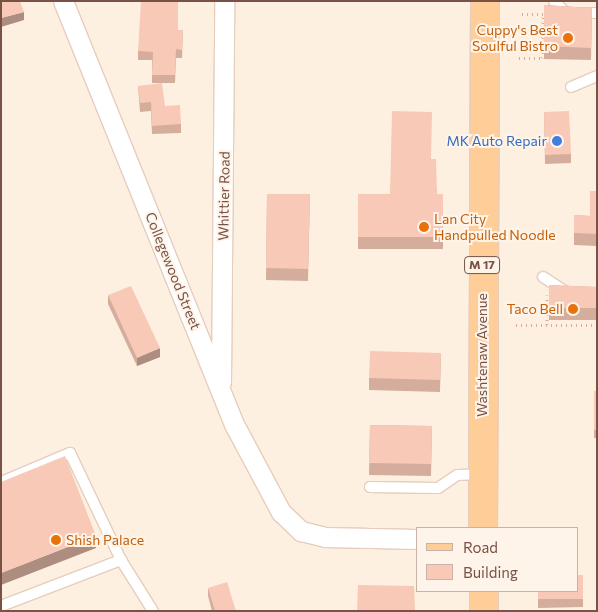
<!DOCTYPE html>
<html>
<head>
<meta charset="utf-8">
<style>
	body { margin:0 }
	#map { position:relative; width:598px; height:612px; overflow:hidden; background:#fef0e1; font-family:Commissioner,sans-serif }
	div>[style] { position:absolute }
	.path>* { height:3px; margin-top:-1.5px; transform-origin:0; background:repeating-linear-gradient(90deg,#dbac99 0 1px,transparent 0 5px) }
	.roads { filter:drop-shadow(1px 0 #e6cdbe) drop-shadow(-1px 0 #e6cdbe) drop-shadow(0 1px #e6cdbe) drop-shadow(0 -1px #e6cdbe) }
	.lane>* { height:10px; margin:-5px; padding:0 5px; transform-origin:5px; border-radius:5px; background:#fff }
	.street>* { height:19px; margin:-9.5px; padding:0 9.5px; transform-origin:9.5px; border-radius:9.5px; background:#fff }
	.primary>* { height:28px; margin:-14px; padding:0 14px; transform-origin:14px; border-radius:14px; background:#ffce98 }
	.wall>* { inset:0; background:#d4ad9d }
	.shaded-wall>* { inset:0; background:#ad8d7f }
	.building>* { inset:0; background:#f7c9b6 }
	.dots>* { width:14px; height:14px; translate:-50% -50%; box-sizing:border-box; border:2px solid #fff4ea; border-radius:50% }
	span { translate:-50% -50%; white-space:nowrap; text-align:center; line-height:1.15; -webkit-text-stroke:4px #fff4ea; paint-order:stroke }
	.shield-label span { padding:1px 4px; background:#fff4ea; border:1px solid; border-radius:4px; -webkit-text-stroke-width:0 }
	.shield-label { font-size:12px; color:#785245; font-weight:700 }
	.food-label { font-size:14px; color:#c56008 }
	.right { translate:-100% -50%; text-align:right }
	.left { translate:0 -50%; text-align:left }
	.shop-label { font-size:14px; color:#366cbe }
	.street-label { font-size:14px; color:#785245 }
	.frame { position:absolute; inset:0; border:2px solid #785245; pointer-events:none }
	.legend { position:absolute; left:416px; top:527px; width:162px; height:65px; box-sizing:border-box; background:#fff4ea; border:1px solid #c9b3a8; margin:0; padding:6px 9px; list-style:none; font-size:15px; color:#785245 }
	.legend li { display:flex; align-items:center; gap:10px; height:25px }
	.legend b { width:25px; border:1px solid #c9b3a8 }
</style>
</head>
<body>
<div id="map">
	<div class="path">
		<div style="left:519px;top:58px;width:23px"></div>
		<div style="left:542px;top:58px;width:44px;rotate:-88.7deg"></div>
		<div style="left:543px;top:14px;width:24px;rotate:180deg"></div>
		<div style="left:516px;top:325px;width:81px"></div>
		<div style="left:547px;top:325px;width:30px;rotate:-90deg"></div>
	</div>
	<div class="roads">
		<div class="lane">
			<div style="left:554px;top:1px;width:17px;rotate:45deg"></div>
			<div style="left:566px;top:13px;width:31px"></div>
			<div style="left:571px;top:87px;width:28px;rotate:-23deg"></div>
			<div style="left:543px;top:277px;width:27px;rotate:33deg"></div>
			<div style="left:1px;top:482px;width:75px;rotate:-22.8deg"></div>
			<div style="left:70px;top:453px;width:119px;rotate:64.5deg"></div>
			<div style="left:370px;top:487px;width:68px;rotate:0.8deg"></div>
			<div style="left:438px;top:488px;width:23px;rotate:-34deg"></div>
			<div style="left:457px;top:475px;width:25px;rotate:-2deg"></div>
			<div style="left:1px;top:606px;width:129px;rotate:-21deg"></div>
			<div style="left:121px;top:560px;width:60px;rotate:57.9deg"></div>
		</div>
		<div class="street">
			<div style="left:63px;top:1px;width:458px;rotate:68deg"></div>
			<div style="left:235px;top:426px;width:98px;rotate:61.9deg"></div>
			<div style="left:281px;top:512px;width:28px;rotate:44deg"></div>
			<div style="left:301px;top:531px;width:25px;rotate:14deg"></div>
			<div style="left:325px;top:537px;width:92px;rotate:1.2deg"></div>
			<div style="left:221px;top:382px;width:381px;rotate:-89.5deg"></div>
		</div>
		<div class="primary">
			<div style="left:483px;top:528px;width:527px;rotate:-89.78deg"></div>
			<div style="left:484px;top:591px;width:20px;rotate:90deg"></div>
		</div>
	</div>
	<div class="wall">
		<div style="clip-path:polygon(544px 5px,592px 8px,591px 60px,544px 59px)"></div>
		<div style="clip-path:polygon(178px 30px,183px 30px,182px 58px,176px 58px,175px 83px,152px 83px,152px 60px,138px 60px,138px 51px)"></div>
		<div style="clip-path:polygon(138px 86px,165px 106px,181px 124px,181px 133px,152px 134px,151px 111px,140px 112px)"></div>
		<div style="clip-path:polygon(544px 112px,571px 154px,571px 163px,545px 164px)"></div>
		<div style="clip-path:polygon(431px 159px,437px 194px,443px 194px,443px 249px,358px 249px,358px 194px,390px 194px)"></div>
		<div style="clip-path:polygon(597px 191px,597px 246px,574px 245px,574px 215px,590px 216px)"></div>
		<div style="clip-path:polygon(267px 194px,310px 194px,308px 281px,266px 280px)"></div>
		<div style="clip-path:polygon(549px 285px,597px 287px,597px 320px,549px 320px)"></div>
		<div style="clip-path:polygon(108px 295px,160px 357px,137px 366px,108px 304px)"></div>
		<div style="clip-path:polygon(441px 353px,440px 392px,369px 390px,369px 378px)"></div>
		<div style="clip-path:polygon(597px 391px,597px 438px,594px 438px,594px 430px)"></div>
		<div style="clip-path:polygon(370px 425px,432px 426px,431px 476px,369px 475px)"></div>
		<div style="clip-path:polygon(583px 575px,583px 607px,538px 608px,538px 591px)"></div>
		<div style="clip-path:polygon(208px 588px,236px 611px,212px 611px,208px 596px)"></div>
	</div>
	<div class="shaded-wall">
		<div style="clip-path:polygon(24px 12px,24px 20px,1px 27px,1px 18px)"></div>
		<div style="clip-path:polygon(160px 348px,160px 357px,137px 366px,137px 358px)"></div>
		<div style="clip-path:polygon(96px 536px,96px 548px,1px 585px,1px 573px)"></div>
	</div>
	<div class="building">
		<div style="clip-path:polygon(1px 1px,20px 1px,24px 12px,1px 18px)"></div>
		<div style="clip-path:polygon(141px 1px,178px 1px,178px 30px,183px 30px,182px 50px,176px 49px,175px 75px,152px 75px,153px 52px,138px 51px)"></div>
		<div style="clip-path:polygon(544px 5px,592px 8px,591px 48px,544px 46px)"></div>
		<div style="clip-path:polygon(162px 83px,165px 106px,180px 105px,181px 124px,152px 126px,151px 102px,140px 103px,138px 86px)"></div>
		<div style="clip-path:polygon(392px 111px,432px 112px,431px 159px,436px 159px,437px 194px,443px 194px,443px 237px,358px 237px,358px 194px,390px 194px)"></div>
		<div style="clip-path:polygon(569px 111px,571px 154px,545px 155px,544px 112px)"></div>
		<div style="clip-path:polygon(590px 191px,597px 191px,597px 234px,574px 233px,574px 215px,590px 216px)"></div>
		<div style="clip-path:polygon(267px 194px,310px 194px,308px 269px,266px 268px)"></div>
		<div style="clip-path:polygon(549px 285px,597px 287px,597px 308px,549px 308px)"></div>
		<div style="clip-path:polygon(131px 286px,160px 348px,137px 358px,108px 295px)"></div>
		<div style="clip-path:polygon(370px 351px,441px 353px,440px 380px,369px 378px)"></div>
		<div style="clip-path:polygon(594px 391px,597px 391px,597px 430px,594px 430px)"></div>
		<div style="clip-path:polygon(370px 425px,432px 426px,431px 464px,369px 463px)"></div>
		<div style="clip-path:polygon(65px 456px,96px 536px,1px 573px,1px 482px)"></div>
		<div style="clip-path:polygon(577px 575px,583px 575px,583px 599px,538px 599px,538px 591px,577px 591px)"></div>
		<div style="clip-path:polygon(227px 582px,236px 611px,215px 611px,208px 588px)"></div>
		<div style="clip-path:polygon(358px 585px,414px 586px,415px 611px,357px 611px)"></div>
	</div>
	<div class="dots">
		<div style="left:568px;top:38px;background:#e8710a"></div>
		<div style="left:557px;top:141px;background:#3f7fe0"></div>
		<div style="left:424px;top:227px;background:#e8710a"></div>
		<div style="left:573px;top:309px;background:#e8710a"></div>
		<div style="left:56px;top:540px;background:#e8710a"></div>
	</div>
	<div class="shield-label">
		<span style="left:482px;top:265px">M 17</span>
	</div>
	<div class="food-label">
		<span class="right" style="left:558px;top:38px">Cuppy's Best<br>Soulful Bistro</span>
		<span class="left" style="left:434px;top:227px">Lan City<br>Handpulled Noodle</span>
		<span class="right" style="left:563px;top:309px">Taco Bell</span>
		<span class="left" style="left:66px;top:540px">Shish Palace</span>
	</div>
	<div class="shop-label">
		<span class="right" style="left:547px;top:141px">MK Auto Repair</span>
	</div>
	<div class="street-label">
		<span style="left:224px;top:196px;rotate:-89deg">Whittier Road</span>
		<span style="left:173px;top:271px;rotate:68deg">Collegewood Street</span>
		<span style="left:482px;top:355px;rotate:-90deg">Washtenaw Avenue</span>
	</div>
	<div class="frame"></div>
	<ul class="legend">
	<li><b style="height:6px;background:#ffce98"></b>Road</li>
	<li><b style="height:14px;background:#f7c9b6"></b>Building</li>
	</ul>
</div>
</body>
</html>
